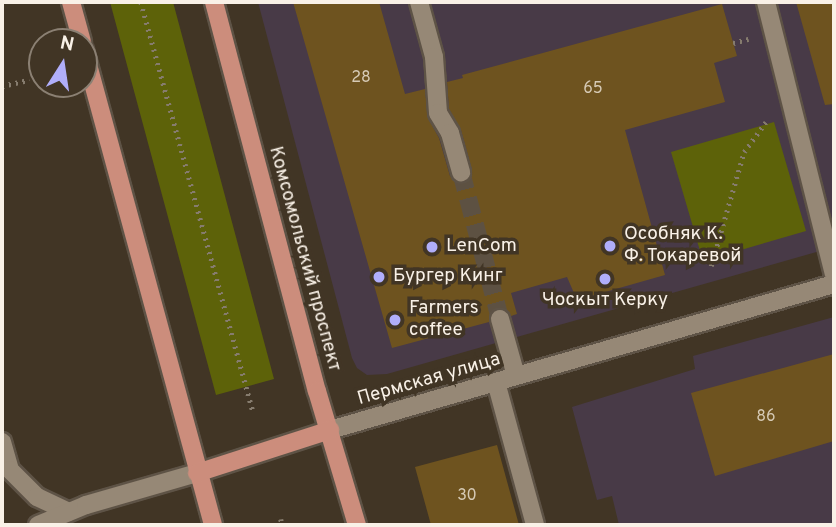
<!DOCTYPE html>
<html>
<head>
<meta charset="utf-8">
<style>
	body { margin:0 }
	#map { position:relative; width:836px; height:527px; overflow:hidden; background:#413525; font-family:Overpass,sans-serif }
	div>[style] { position:absolute }
	.commercial>* { inset:0; background:#483a47 }
	.green>* { inset:0; background:#5d6209 }
	.building>* { inset:0; background:#6e531f }
	.minor-tunnel>* { height:18px; margin-top:-9px; transform-origin:0; background:repeating-linear-gradient(90deg,#5d5142 0 18px,transparent 0 27px) }
	.path>* { height:4.5px; margin-top:-2.25px; transform-origin:0; background:repeating-linear-gradient(90deg,#867c6e 0 2px,transparent 0 7px) }
	.roads { filter:drop-shadow(2px 0 #5e5346) drop-shadow(-2px 0 #5e5346) drop-shadow(0 2px #5e5346) drop-shadow(0 -2px #5e5346) }
	.minor>* { height:18px; margin:-9px; padding:0 9px; transform-origin:9px; border-radius:9px; background:#968876 }
	.major>* { height:18px; margin:-9px; padding:0 9px; transform-origin:9px; border-radius:9px; background:#cc8d7c }
	.dots>* { width:19px; height:19px; translate:-50% -50%; box-sizing:border-box; border:4px solid #413525; border-radius:50% }
	span { translate:-50% -50%; white-space:nowrap; text-align:center; line-height:1.15; -webkit-text-stroke:7px #413525; paint-order:stroke }
	.number-label { font-size:16px; color:#d6cab5 }
	.number-label span { -webkit-text-stroke-width:0 }
	.poi-label { font-size:19px; color:#f9f1e7 }
	.left { translate:0 -50%; text-align:left }
	.street-label { font-size:19px; color:#f9f1e7 }
	.frame { position:absolute; inset:0; border:4px solid #f9f1e7; pointer-events:none }
	.north { position:absolute; left:28px; top:28px; width:70px; height:70px; box-sizing:border-box; background:#413525; border:2px solid #8b8073; border-radius:50%; rotate:12deg; font-size:19px; font-weight:700; line-height:28px; text-align:center; color:#f9f1e7 }
	.north::after { content:''; display:block; margin:auto; width:24px; height:32px; background:#b0aefa; clip-path:polygon(50% 0,100% 100%,50% 72%,0 100%) }
</style>
</head>
<body>
<div id="map">
	<div class="commercial">
		<div style="clip-path:polygon(258px 2px,834px 2px,834px 247px,387px 374px,367px 375px,357px 368px,352px 358px)"></div>
		<div style="clip-path:polygon(834px 317px,834px 525px,619px 525px,612px 496px,597px 500px,572px 407px,695px 369px,693px 356px)"></div>
	</div>
	<div class="green">
		<div style="clip-path:polygon(110px 2px,173px 2px,274px 379px,216px 395px)"></div>
		<div style="clip-path:polygon(774px 122px,806px 231px,703px 261px,671px 152px)"></div>
	</div>
	<div class="building">
		<div style="clip-path:polygon(293px 2px,379px 2px,405px 94px,425px 89px,428px 118px,439px 138px,450px 176px,459px 183px,470px 179px,472px 170px,461px 130px,449px 109px,447px 82px,463px 78px,462px 75px,722px 4px,737px 56px,714px 63px,725px 102px,625px 130px,665px 275px,577px 300px,567px 277px,511px 293px,517px 314px,511px 316px,507px 310px,498px 308px,491px 312px,489px 322px,392px 348px)"></div>
		<div style="clip-path:polygon(796px 2px,834px 2px,834px 104px,825px 105px)"></div>
		<div style="clip-path:polygon(834px 354px,834px 441px,715px 476px,691px 393px)"></div>
		<div style="clip-path:polygon(497px 445px,519px 525px,431px 525px,415px 467px)"></div>
	</div>
	<div class="minor-tunnel">
		<div style="left:461px;top:172px;width:152px;rotate:75.1deg"></div>
	</div>
	<div class="path">
		<div style="left:141px;top:2px;width:425px;rotate:74.7deg"></div>
		<div style="left:733px;top:43px;width:16px;rotate:-15deg"></div>
		<div style="left:2px;top:86px;width:28px;rotate:-13deg"></div>
		<div style="left:711px;top:266px;width:119px;rotate:-73.9deg"></div>
		<div style="left:744px;top:152px;width:37px;rotate:-54deg"></div>
		<div style="left:281px;top:519px;width:6px;rotate:81deg"></div>
	</div>
	<div class="roads">
		<div class="minor">
			<div style="left:419px;top:2px;width:57px;rotate:74.7deg"></div>
			<div style="left:434px;top:57px;width:56px;rotate:85.9deg"></div>
			<div style="left:438px;top:113px;width:23px;rotate:59deg"></div>
			<div style="left:450px;top:133px;width:41px;rotate:74.2deg"></div>
			<div style="left:766px;top:2px;width:280px;rotate:76deg"></div>
			<div style="left:500px;top:319px;width:59px;rotate:74.3deg"></div>
			<div style="left:496px;top:382px;width:148px;rotate:74.7deg"></div>
			<div style="left:330px;top:430px;width:525px;rotate:-16.16deg"></div>
			<div style="left:2px;top:442px;width:29px;rotate:74deg"></div>
			<div style="left:10px;top:470px;width:38px;rotate:45deg"></div>
			<div style="left:37px;top:497px;width:35px;rotate:25deg"></div>
			<div style="left:38px;top:525px;width:52px;rotate:-22.6deg"></div>
			<div style="left:86px;top:505px;width:116px;rotate:-16.1deg"></div>
		</div>
		<div class="major">
			<div style="left:71px;top:2px;width:41px;rotate:74.6deg"></div>
			<div style="left:214px;top:2px;width:402px;rotate:75.2deg"></div>
			<div style="left:317px;top:391px;width:140px;rotate:73.4deg"></div>
			<div style="left:84px;top:50px;width:492px;rotate:74.8deg"></div>
			<div style="left:197px;top:473px;width:140px;rotate:-17.9deg"></div>
		</div>
	</div>
	<div class="dots">
		<div style="left:610px;top:246px;background:#b0aefa"></div>
		<div style="left:432px;top:247px;background:#b0aefa"></div>
		<div style="left:379px;top:277px;background:#b0aefa"></div>
		<div style="left:605px;top:279px;background:#b0aefa"></div>
		<div style="left:395px;top:320px;background:#b0aefa"></div>
	</div>
	<div class="number-label">
		<span style="left:361px;top:78px">28</span>
		<span style="left:593px;top:89px">65</span>
		<span style="left:766px;top:417px">86</span>
		<span style="left:467px;top:496px">30</span>
	</div>
	<div class="poi-label">
		<span class="left" style="left:624px;top:246px">Особняк К.<br>Ф. Токаревой</span>
		<span class="left" style="left:446px;top:247px">LenCom</span>
		<span class="left" style="left:393px;top:277px">Бургер Кинг</span>
		<span style="left:605px;top:301px">Чоскыт Керку</span>
		<span class="left" style="left:409px;top:320px">Farmers<br>coffee</span>
	</div>
	<div class="street-label">
		<span style="left:304px;top:259px;rotate:75deg">Комсомольский проспект</span>
		<span style="left:429px;top:380px;rotate:-16deg">Пермская улица</span>
	</div>
	<div class="frame"></div>
	<div class="north">N</div>
</div>
</body>
</html>
